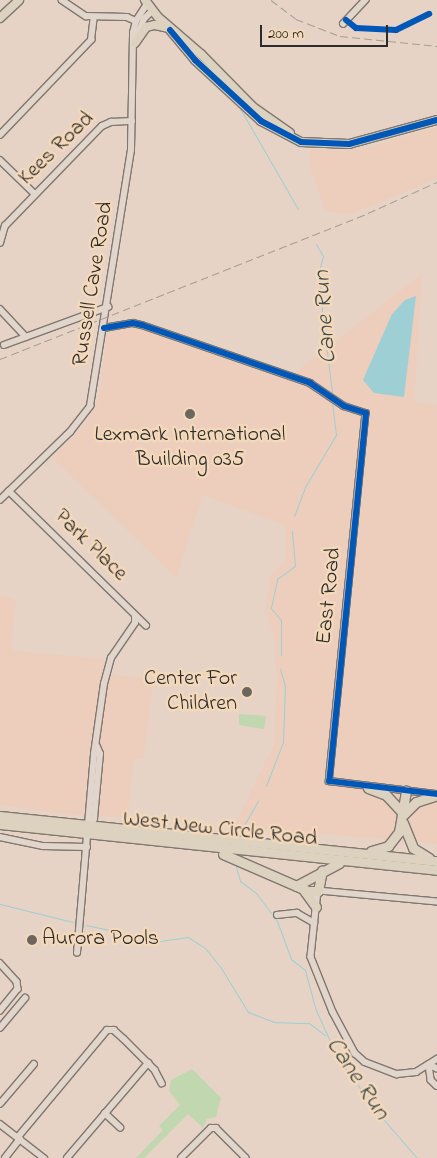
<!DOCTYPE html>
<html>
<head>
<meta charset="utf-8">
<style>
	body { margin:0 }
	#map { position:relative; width:437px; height:1158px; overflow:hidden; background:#e6d3c5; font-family:"Indie Flower",sans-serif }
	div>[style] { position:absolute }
	.built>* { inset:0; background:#edcdbc }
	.green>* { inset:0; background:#c1d7b0 }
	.water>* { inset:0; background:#9dcfd5 }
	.stream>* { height:1px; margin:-0.5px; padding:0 0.5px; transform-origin:0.5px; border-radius:0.5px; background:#9dcfd5 }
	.roads { filter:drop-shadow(1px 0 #7f7770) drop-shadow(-1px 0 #7f7770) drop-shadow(0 1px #7f7770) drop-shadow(0 -1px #7f7770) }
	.minor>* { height:5.5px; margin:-2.75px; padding:0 2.75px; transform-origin:2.75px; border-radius:2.75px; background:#e2d6cc }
	.major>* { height:8px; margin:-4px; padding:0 4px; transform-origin:4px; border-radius:4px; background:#dcd2bf }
	.highway>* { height:9px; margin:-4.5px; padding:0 4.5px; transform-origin:4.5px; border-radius:4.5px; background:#dcd2bf }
	.rail>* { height:1px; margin-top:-0.5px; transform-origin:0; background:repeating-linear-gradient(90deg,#a59d95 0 8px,transparent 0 12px) }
	.cycleway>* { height:6px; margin:-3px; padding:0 3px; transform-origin:3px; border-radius:3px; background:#0057b8 }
	.dots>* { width:14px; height:14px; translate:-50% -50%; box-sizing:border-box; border:2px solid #f4d8ba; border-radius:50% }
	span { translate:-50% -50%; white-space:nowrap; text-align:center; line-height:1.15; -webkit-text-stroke:5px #f4d8ba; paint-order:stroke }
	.street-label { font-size:22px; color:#2b2b2b }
	.poi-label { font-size:22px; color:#2b2b2b }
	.right { translate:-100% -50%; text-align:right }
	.left { translate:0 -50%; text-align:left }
	.water-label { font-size:24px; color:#3c4b4e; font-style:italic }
	.scale { position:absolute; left:260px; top:25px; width:128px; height:22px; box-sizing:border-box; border:2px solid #2b2b2b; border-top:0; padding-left:6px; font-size:15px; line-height:18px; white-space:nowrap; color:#2b2b2b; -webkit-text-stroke:4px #f4d8ba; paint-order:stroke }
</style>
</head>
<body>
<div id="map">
	<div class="built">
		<div style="clip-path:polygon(437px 127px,437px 179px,348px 215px,325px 210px,310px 167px,310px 149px,341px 151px,367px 148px)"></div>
		<div style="clip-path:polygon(422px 274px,414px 402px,437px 405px,437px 844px,234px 826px,274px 744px,277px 680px,274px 639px,265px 610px,271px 575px,286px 560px,286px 526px,203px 495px,176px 578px,52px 457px,84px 426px,98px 401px,107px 333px,117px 328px,142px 329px,285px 380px)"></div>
		<div style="clip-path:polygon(0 596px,12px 598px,16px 603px,11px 647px,15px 651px,104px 659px,114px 675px,146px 678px,153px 687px,143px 759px,134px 759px,128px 817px,83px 816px,0 805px)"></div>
	</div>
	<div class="green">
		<div style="clip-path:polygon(239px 714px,266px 716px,264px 729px,239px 725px)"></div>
		<div style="clip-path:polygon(192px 1069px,221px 1098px,216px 1117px,207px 1119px,203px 1128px,188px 1114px,144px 1158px,136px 1158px,163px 1130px,159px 1126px,180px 1105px,169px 1091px,171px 1080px)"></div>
	</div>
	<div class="water">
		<div style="clip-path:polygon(416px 296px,404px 397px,374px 393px,363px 380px,392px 314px,405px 300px)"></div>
	</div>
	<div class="stream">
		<div style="left:238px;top:105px;width:120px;rotate:60deg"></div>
		<div style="left:316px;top:244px;width:14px;rotate:60deg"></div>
		<div style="left:323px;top:256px;width:16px;rotate:105deg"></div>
		<div style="left:319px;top:271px;width:40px;rotate:85.7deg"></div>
		<div style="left:322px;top:311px;width:82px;rotate:83deg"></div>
		<div style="left:294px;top:516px;width:31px;rotate:-69deg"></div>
		<div style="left:305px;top:487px;width:61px;rotate:-59.2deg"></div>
		<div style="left:336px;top:435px;width:31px;rotate:-97deg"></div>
		<div style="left:281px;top:655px;width:35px;rotate:-90deg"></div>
		<div style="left:281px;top:620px;width:16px;rotate:-130deg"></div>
		<div style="left:271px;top:608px;width:30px;rotate:-78deg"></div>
		<div style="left:277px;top:579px;width:22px;rotate:-36deg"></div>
		<div style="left:295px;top:566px;width:35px;rotate:-95deg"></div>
		<div style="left:266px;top:786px;width:47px;rotate:-68.9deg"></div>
		<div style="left:283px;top:742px;width:56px;rotate:-88deg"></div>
		<div style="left:285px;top:686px;width:18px;rotate:-106deg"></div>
		<div style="left:240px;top:832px;width:36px;rotate:-60deg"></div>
		<div style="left:236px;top:867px;width:15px;rotate:74deg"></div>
		<div style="left:240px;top:881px;width:20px;rotate:37deg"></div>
		<div style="left:256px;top:893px;width:35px;rotate:53deg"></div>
		<div style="left:277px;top:921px;width:40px;rotate:69.8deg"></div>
		<div style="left:291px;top:959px;width:18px;rotate:38deg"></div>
		<div style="left:305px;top:970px;width:39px;rotate:75deg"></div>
		<div style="left:315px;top:1008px;width:56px;rotate:65.7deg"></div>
		<div style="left:338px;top:1059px;width:76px;rotate:53deg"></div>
		<div style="left:384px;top:1120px;width:50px;rotate:49deg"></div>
		<div style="left:0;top:904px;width:75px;rotate:13.9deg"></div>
		<div style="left:86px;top:925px;width:76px;rotate:12.2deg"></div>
		<div style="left:160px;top:941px;width:28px;rotate:-8deg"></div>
		<div style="left:188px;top:937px;width:20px;rotate:33deg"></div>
		<div style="left:205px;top:948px;width:26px;rotate:51deg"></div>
		<div style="left:221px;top:968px;width:52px;rotate:58.5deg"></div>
		<div style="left:248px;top:1012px;width:28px;rotate:21deg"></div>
		<div style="left:274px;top:1022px;width:35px;rotate:2deg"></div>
		<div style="left:309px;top:1023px;width:20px;rotate:37deg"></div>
	</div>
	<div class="roads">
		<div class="minor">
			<div style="left:62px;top:0;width:29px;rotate:34deg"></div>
			<div style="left:86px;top:16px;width:41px;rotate:1.4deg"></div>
			<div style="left:127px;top:17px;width:10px;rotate:24deg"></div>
			<div style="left:343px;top:24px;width:33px;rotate:-47deg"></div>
			<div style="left:137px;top:36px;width:18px;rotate:-68deg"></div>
			<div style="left:144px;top:19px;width:11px;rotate:-45deg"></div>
			<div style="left:0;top:135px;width:132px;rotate:-46.2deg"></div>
			<div style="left:91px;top:40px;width:23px;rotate:-83deg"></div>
			<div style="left:0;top:160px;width:49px;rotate:44.2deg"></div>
			<div style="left:0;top:243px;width:18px;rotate:-74deg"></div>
			<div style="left:5px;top:226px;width:139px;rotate:-45.9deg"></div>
			<div style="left:102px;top:126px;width:10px;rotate:-24deg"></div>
			<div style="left:111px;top:122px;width:21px;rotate:-3deg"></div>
			<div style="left:0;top:309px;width:38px;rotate:47deg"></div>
			<div style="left:104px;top:328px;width:29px;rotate:-10deg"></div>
			<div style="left:133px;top:323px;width:9px;rotate:13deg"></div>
			<div style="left:142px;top:325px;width:178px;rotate:19deg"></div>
			<div style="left:310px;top:383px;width:41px;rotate:34.1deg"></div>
			<div style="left:344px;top:406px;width:23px;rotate:18deg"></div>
			<div style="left:366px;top:413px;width:370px;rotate:95.7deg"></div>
			<div style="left:329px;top:781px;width:107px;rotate:7deg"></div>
			<div style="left:4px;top:345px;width:111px;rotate:-20.1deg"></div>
			<div style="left:9px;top:491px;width:192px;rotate:44.4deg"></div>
			<div style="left:0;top:500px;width:98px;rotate:-44.2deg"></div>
			<div style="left:70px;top:432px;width:33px;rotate:-52deg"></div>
			<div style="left:90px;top:406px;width:259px;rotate:-80.9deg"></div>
			<div style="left:131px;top:150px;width:117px;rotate:-89deg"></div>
			<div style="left:133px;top:33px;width:12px;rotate:-76deg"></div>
			<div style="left:136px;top:21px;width:20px;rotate:-57deg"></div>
			<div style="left:89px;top:827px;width:9px;rotate:-58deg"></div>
			<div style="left:94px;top:819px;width:23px;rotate:-85deg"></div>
			<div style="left:96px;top:796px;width:42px;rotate:-84.6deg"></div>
			<div style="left:100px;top:754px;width:8px;rotate:-113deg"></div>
			<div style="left:0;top:837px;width:44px;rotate:11.8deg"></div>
			<div style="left:43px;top:846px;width:44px;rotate:1.3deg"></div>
			<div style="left:437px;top:902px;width:120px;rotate:-174.7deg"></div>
			<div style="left:318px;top:891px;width:66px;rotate:96.1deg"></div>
			<div style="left:311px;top:957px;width:59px;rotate:68.2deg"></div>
			<div style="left:333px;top:1012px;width:47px;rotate:61.8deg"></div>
			<div style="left:355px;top:1053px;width:13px;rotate:42deg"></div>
			<div style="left:365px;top:1062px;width:34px;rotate:21deg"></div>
			<div style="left:397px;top:1074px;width:19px;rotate:-6deg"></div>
			<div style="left:416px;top:1072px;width:25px;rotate:-32deg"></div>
			<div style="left:277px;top:915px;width:20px;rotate:-6deg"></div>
			<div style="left:297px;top:913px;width:20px;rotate:30deg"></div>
			<div style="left:77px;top:953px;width:200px;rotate:-85.1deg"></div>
			<div style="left:94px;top:754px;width:71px;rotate:-81.9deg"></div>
			<div style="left:104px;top:684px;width:27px;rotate:-75deg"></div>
			<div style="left:111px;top:658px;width:42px;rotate:-55.6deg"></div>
			<div style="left:135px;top:623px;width:7px;rotate:-90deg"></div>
			<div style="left:0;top:963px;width:25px;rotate:48deg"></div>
			<div style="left:17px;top:982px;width:7px;rotate:82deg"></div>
			<div style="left:18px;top:989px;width:28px;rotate:129deg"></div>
			<div style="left:0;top:1028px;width:39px;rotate:-50deg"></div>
			<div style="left:437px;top:1069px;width:9px;rotate:-153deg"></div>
			<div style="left:429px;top:1065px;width:15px;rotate:82deg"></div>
			<div style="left:431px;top:1080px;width:8px;rotate:45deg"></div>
			<div style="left:0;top:1104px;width:52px;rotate:-49.6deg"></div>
			<div style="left:105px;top:1113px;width:21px;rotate:43deg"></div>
			<div style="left:0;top:1124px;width:56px;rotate:37.7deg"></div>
			<div style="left:18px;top:1137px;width:139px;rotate:-50.2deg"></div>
			<div style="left:107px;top:1030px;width:7px"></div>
			<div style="left:114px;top:1030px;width:13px;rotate:42deg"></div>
			<div style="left:124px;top:1039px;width:44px;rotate:45deg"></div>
			<div style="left:155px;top:1070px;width:15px;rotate:62deg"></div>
			<div style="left:5px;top:1158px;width:24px;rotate:-52deg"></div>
			<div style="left:67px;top:1158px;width:125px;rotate:-49.5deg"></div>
			<div style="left:181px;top:1158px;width:42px;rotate:-45deg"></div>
			<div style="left:211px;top:1128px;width:5px"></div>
			<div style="left:216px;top:1128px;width:42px;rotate:45deg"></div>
		</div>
		<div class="major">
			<div style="left:145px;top:0;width:21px;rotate:53deg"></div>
			<div style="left:158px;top:17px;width:57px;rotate:40.7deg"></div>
			<div style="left:201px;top:54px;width:74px;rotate:45.5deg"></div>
			<div style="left:253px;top:107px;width:45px;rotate:35.1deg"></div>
			<div style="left:0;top:18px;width:26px;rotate:-43deg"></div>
			<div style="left:170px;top:30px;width:39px;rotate:50deg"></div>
			<div style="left:195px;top:60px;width:90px;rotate:42.7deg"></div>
			<div style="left:261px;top:121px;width:45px;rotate:27.7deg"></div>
			<div style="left:301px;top:142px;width:48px;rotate:2.4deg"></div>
			<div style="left:349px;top:144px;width:91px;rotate:-15.3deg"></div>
			<div style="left:135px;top:43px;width:19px;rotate:-55deg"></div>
			<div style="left:146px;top:27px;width:9px;rotate:-13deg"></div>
			<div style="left:155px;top:25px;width:13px;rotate:13deg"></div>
		</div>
		<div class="highway">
			<div style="left:368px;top:788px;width:19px;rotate:21deg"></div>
			<div style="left:386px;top:795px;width:26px;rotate:47deg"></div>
			<div style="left:404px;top:814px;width:17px;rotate:-45deg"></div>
			<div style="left:416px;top:802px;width:22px;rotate:-18deg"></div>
			<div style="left:0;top:816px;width:439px;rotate:5.9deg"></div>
			<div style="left:403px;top:823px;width:27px;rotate:68deg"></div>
			<div style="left:413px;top:848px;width:19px;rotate:32deg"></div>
			<div style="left:0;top:824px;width:439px;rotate:6deg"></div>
			<div style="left:371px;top:851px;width:18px;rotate:-16deg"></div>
			<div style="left:388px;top:846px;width:18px;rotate:-52deg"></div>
			<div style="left:399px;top:832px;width:42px;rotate:-80.3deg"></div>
			<div style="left:223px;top:854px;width:93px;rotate:23.5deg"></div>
			<div style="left:308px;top:891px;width:10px"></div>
			<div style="left:318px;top:891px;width:21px;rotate:-79deg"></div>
			<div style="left:296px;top:886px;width:49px;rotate:-28.1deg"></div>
			<div style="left:303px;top:889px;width:22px;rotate:54deg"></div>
		</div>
	</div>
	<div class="rail">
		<div style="left:271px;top:0;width:31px;rotate:37deg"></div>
		<div style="left:296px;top:19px;width:47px;rotate:21.1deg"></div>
		<div style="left:340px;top:36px;width:98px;rotate:5.9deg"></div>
		<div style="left:0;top:359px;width:396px;rotate:-21.6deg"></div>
		<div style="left:368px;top:213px;width:76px;rotate:-24.2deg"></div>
	</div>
	<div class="cycleway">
		<div style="left:346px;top:20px;width:13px;rotate:39deg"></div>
		<div style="left:356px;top:28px;width:40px;rotate:2.9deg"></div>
		<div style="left:396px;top:30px;width:37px;rotate:-26deg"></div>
		<div style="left:170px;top:30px;width:39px;rotate:50deg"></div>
		<div style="left:195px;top:60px;width:90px;rotate:42.7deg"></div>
		<div style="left:261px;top:121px;width:45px;rotate:27.7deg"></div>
		<div style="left:301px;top:142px;width:48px;rotate:2.4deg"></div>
		<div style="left:349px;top:144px;width:91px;rotate:-15.3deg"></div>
		<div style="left:104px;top:328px;width:29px;rotate:-10deg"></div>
		<div style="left:133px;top:323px;width:9px;rotate:13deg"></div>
		<div style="left:142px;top:325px;width:178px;rotate:19deg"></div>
		<div style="left:310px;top:383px;width:41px;rotate:34.1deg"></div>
		<div style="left:344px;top:406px;width:23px;rotate:18deg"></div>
		<div style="left:366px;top:413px;width:370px;rotate:95.7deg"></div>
		<div style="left:329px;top:781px;width:109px;rotate:6.9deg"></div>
	</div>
	<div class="dots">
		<div style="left:190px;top:414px;background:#6c6661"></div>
		<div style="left:247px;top:692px;background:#6c6661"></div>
		<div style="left:32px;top:940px;background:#6c6661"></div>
	</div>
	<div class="street-label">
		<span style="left:57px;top:149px;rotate:-44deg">Kees Road</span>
		<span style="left:94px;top:284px;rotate:-81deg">Russell Cave Road</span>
		<span style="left:90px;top:546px;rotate:44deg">Park Place</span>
		<span style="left:330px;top:596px;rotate:-84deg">East Road</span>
		<span style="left:220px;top:830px;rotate:6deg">West New Circle Road</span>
	</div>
	<div class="poi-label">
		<span style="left:190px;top:448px">Lexmark International<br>Building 035</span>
		<span class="right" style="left:237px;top:692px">Center For<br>Children</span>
		<span class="left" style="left:42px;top:940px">Aurora Pools</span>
	</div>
	<div class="water-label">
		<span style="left:326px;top:317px;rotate:-94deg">Cane Run</span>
		<span style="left:357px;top:1079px;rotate:56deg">Cane Run</span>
	</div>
	<div class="scale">200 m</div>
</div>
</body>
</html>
